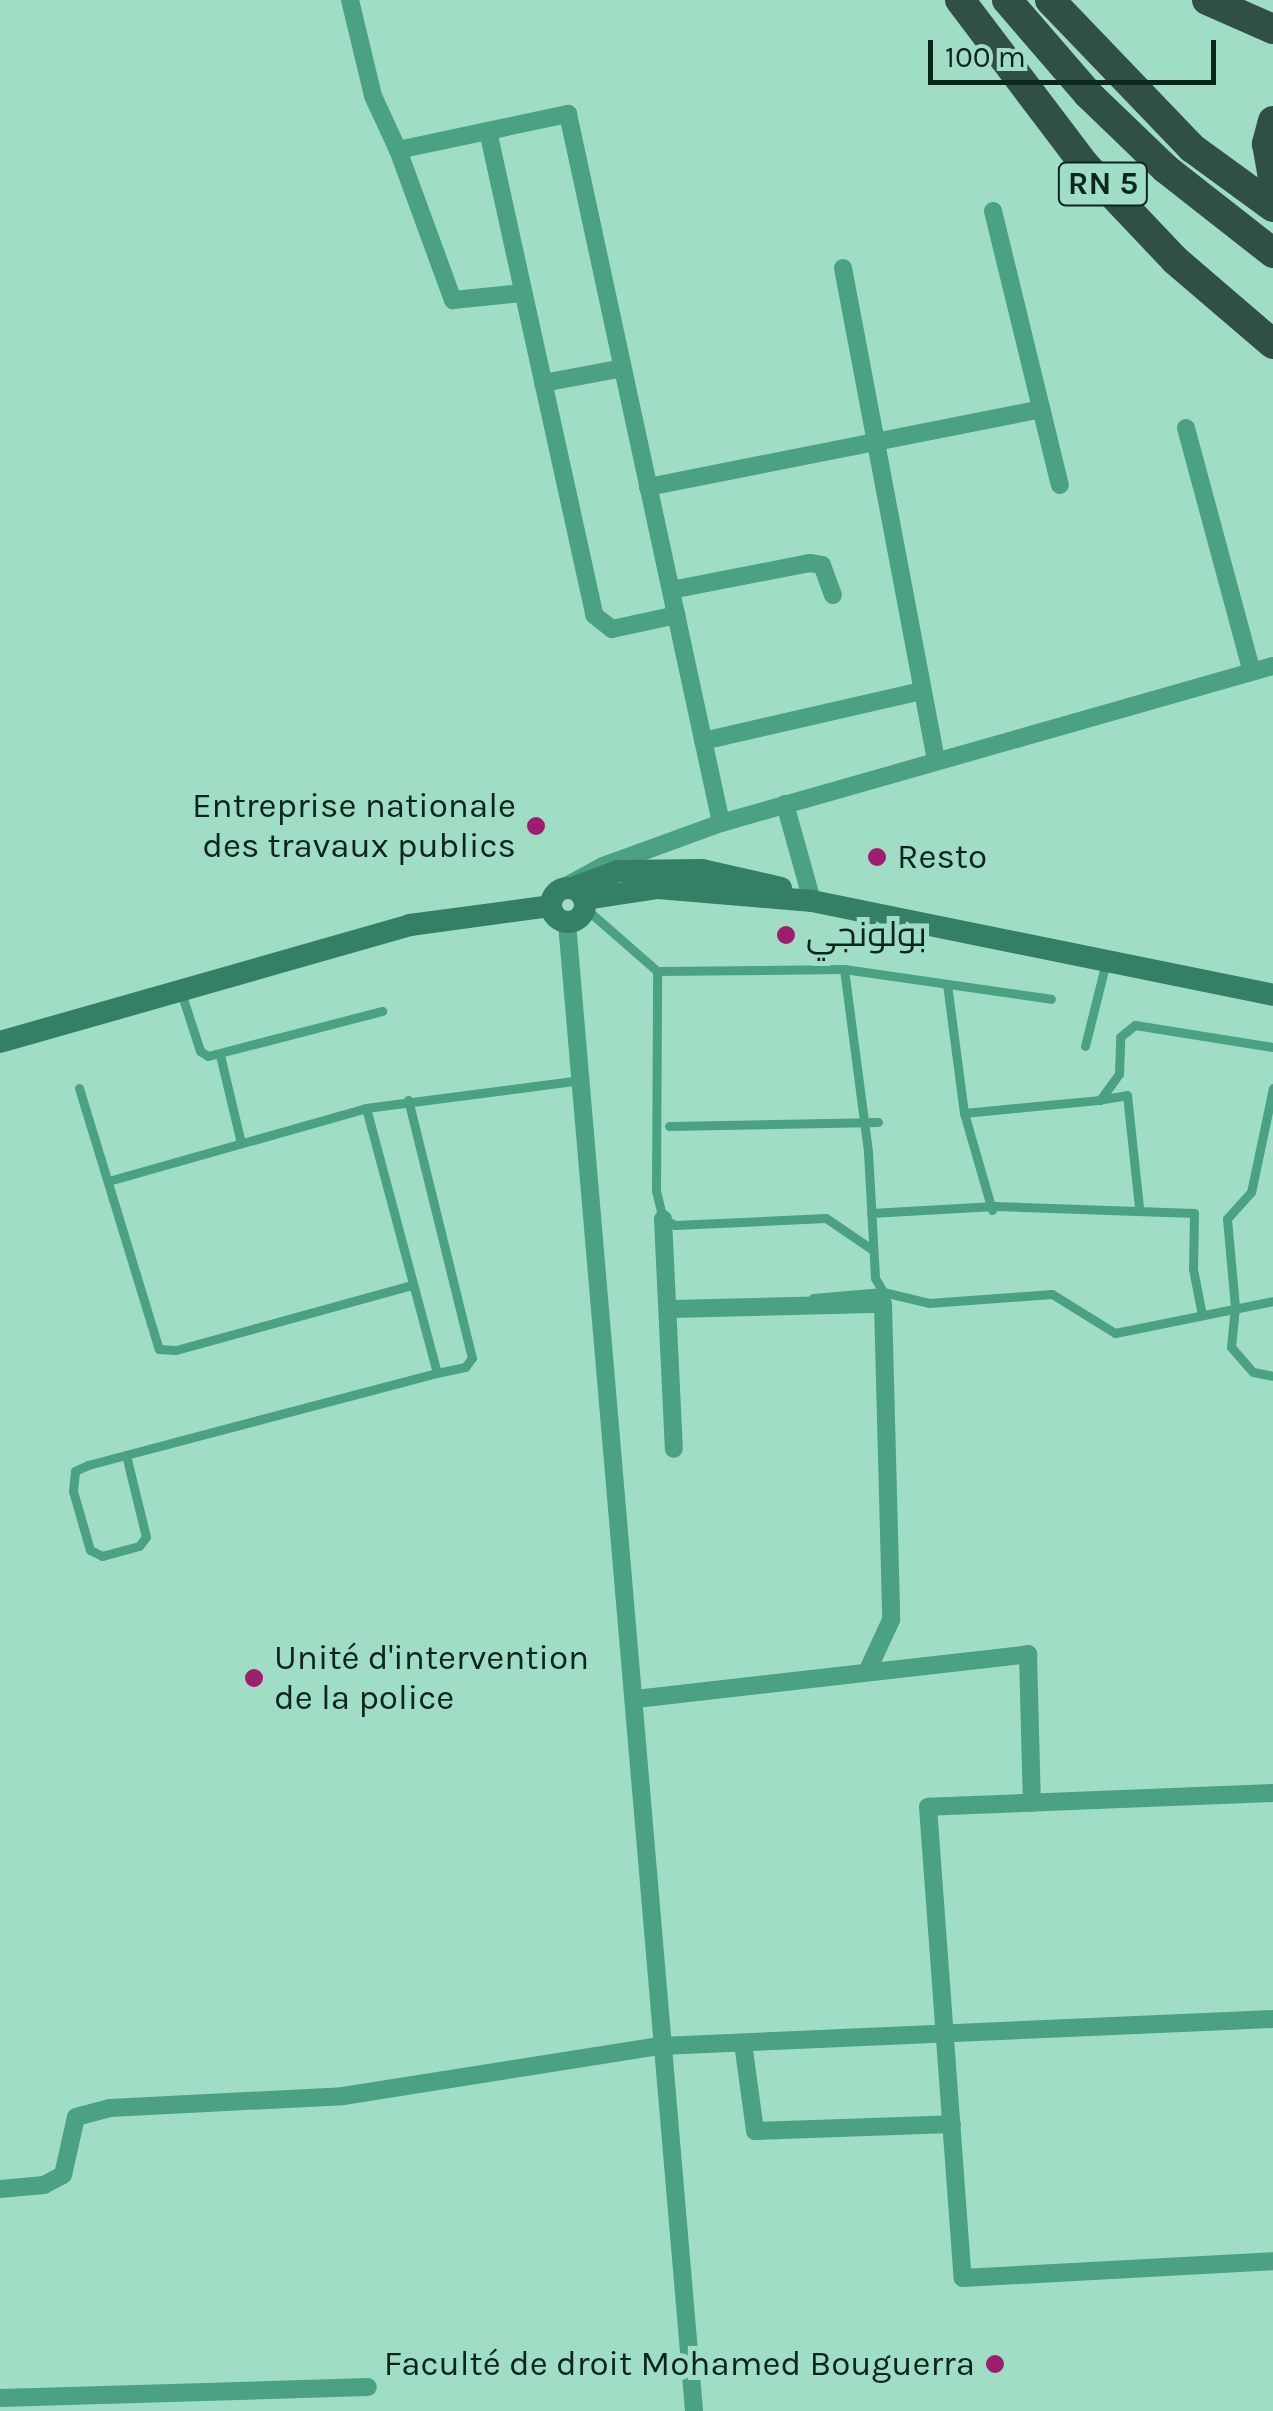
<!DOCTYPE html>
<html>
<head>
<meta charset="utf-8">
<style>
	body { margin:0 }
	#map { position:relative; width:1273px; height:2411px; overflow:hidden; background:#a0ddc5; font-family:Karla,Cairo,sans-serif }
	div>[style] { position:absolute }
	.lane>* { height:9px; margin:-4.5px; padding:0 4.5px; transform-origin:4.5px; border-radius:4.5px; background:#4ba184 }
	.street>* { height:18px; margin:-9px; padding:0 9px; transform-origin:9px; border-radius:9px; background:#4ba184 }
	.secondary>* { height:22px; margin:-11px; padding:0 11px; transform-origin:11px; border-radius:11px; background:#338067 }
	.secondary>.ring { margin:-11px; padding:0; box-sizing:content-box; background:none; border:22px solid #338067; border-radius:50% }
	.highway>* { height:30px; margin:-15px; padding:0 15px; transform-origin:15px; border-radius:15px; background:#315044 }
	.dots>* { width:28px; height:28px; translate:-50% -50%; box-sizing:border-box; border:5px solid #a0ddc5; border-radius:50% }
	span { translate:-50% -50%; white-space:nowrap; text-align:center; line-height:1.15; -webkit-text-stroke:10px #a0ddc5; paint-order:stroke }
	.shield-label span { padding:2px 8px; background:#a0ddc5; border:2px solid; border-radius:8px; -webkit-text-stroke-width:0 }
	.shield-label { font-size:32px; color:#0d261d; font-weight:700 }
	.poi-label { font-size:35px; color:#0d261d }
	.right { translate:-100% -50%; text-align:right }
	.left { translate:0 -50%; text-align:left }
	.scale { position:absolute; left:928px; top:40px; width:288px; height:45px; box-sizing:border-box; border:5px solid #0d261d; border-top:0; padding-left:12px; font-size:30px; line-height:35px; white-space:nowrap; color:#0d261d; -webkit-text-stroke:8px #a0ddc5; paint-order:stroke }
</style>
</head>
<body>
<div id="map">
	<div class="lane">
		<div style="left:585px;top:908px;width:96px;rotate:41.2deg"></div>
		<div style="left:844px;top:969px;width:185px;rotate:82.5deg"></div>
		<div style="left:868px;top:1152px;width:126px;rotate:86.8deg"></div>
		<div style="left:875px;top:1278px;width:16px;rotate:60deg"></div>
		<div style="left:883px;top:1292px;width:47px;rotate:13.4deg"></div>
		<div style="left:929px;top:1303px;width:123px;rotate:-4.2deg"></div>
		<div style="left:1052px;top:1294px;width:74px;rotate:31.8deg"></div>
		<div style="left:1115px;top:1333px;width:161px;rotate:-11.4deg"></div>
		<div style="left:947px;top:984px;width:130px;rotate:82.5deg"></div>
		<div style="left:964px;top:1113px;width:101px;rotate:73.9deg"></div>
		<div style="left:181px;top:992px;width:62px;rotate:72.1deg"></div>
		<div style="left:200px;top:1051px;width:9px;rotate:32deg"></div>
		<div style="left:208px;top:1056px;width:180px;rotate:-14.5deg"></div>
		<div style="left:1085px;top:1046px;width:87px;rotate:-76deg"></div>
		<div style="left:220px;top:1055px;width:90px;rotate:76.6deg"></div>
		<div style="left:79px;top:1088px;width:273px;rotate:73deg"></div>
		<div style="left:159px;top:1349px;width:17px;rotate:3deg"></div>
		<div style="left:176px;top:1350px;width:245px;rotate:-15.4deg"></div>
		<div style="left:1273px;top:1088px;width:106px;rotate:101.9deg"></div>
		<div style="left:1251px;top:1192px;width:36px;rotate:132deg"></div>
		<div style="left:1227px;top:1219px;width:88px;rotate:84.8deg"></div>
		<div style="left:1235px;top:1307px;width:40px;rotate:95.7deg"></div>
		<div style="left:1231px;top:1347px;width:33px;rotate:49deg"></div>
		<div style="left:1253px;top:1372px;width:20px;rotate:11deg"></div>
		<div style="left:1103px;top:1099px;width:24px;rotate:-9deg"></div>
		<div style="left:1127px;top:1095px;width:113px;rotate:83.9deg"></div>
		<div style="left:366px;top:1108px;width:274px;rotate:75deg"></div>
		<div style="left:964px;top:1113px;width:137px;rotate:-5.5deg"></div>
		<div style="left:1100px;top:1100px;width:32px;rotate:-54deg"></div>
		<div style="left:1119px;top:1074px;width:37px;rotate:-88deg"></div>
		<div style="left:1120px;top:1037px;width:19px;rotate:-39deg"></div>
		<div style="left:1135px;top:1025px;width:140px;rotate:9.1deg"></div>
		<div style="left:669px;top:1126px;width:209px;rotate:-1.1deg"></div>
		<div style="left:112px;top:1180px;width:264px;rotate:-15.8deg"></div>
		<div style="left:366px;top:1108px;width:217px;rotate:-7.4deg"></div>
		<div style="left:871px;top:1213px;width:124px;rotate:-3.2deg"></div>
		<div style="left:995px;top:1206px;width:199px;rotate:2deg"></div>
		<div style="left:1194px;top:1213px;width:56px;rotate:91deg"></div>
		<div style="left:1193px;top:1269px;width:47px;rotate:78.9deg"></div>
		<div style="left:873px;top:1250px;width:57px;rotate:-145.8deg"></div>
		<div style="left:826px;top:1218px;width:151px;rotate:177.3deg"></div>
		<div style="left:675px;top:1225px;width:13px;rotate:-153deg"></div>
		<div style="left:663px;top:1219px;width:29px;rotate:-104deg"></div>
		<div style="left:656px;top:1191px;width:220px;rotate:-89.7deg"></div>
		<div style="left:657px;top:971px;width:187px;rotate:-0.6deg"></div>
		<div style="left:844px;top:969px;width:209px;rotate:8.2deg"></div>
		<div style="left:813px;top:1298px;width:70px;rotate:-4.9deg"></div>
		<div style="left:126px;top:1455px;width:84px;rotate:76.3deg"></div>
		<div style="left:146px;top:1537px;width:11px;rotate:128deg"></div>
		<div style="left:139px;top:1546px;width:38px;rotate:165deg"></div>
		<div style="left:102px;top:1556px;width:13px;rotate:-153deg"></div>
		<div style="left:90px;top:1550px;width:61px;rotate:-106.1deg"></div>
		<div style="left:73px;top:1491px;width:20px;rotate:-84deg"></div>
		<div style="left:75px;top:1471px;width:14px;rotate:-25deg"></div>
		<div style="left:88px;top:1465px;width:361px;rotate:-14.8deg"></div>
		<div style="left:437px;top:1373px;width:29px;rotate:-12deg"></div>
		<div style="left:465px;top:1367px;width:11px;rotate:-52deg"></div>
		<div style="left:472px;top:1358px;width:266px;rotate:-103.9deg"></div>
	</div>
	<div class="street">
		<div style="left:350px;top:0;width:99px;rotate:76.5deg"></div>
		<div style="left:373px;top:96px;width:60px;rotate:65.2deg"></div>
		<div style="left:398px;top:150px;width:174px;rotate:-12deg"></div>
		<div style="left:568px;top:114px;width:725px;rotate:77.82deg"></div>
		<div style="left:488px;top:131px;width:495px;rotate:77.6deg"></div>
		<div style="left:594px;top:615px;width:23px;rotate:38deg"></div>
		<div style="left:612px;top:629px;width:66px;rotate:-12.3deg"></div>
		<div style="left:398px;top:150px;width:160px;rotate:69.9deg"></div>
		<div style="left:453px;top:300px;width:70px;rotate:-5.7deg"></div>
		<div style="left:993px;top:211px;width:282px;rotate:76.3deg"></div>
		<div style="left:843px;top:268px;width:501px;rotate:79.3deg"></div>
		<div style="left:543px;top:383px;width:81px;rotate:-10.6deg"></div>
		<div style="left:1186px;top:428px;width:250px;rotate:74.9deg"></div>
		<div style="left:648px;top:487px;width:401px;rotate:-11.2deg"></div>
		<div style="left:671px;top:590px;width:142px;rotate:-11deg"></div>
		<div style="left:810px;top:563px;width:12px;rotate:9deg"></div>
		<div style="left:822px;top:565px;width:32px;rotate:70deg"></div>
		<div style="left:703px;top:741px;width:224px;rotate:-12.9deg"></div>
		<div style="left:785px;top:804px;width:101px;rotate:74.4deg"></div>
		<div style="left:561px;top:889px;width:48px;rotate:-28.7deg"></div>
		<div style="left:603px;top:866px;width:126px;rotate:-20deg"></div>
		<div style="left:721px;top:823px;width:574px;rotate:-15.88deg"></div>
		<div style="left:567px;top:923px;width:1493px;rotate:85.12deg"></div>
		<div style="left:663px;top:1219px;width:230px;rotate:87.3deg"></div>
		<div style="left:671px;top:1309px;width:212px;rotate:-1.4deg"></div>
		<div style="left:883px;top:1304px;width:316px;rotate:88.5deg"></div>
		<div style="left:891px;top:1620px;width:57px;rotate:114.8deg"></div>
		<div style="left:636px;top:1699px;width:395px;rotate:-6.5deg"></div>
		<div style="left:1028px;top:1654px;width:149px;rotate:88.5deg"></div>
		<div style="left:1273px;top:1793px;width:345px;rotate:177.7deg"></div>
		<div style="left:928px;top:1807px;width:472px;rotate:85.8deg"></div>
		<div style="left:963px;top:2278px;width:310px;rotate:-3.1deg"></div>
		<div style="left:743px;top:2043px;width:89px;rotate:82.2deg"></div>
		<div style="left:755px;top:2131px;width:197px;rotate:-2deg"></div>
		<div style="left:0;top:2189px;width:44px;rotate:-5.2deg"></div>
		<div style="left:44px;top:2185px;width:21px;rotate:-28deg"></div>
		<div style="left:63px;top:2175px;width:59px;rotate:-77.4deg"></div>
		<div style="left:76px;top:2117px;width:35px;rotate:-15deg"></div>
		<div style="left:110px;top:2108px;width:233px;rotate:-2.9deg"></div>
		<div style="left:343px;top:2096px;width:321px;rotate:-9deg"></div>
		<div style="left:660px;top:2046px;width:614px;rotate:-2.52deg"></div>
		<div style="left:0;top:2398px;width:368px;rotate:-1.7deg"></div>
	</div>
	<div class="secondary">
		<div class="ring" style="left:551px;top:888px;width:12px;height:12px"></div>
		<div style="left:572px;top:888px;width:49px;rotate:-20.3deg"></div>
		<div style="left:618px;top:871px;width:84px;rotate:-0.7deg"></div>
		<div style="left:702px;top:870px;width:81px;rotate:12.8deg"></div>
		<div style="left:584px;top:899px;width:75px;rotate:-8.5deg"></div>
		<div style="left:658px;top:888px;width:155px;rotate:4.8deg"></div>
		<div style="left:812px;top:901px;width:470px;rotate:11.5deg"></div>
		<div style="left:0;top:1042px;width:426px;rotate:-15.9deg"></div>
		<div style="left:410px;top:925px;width:141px;rotate:-7.7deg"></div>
	</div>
	<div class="highway">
		<div style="left:960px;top:0;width:206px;rotate:52.9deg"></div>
		<div style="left:1084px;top:164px;width:132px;rotate:46.5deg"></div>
		<div style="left:1175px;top:260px;width:129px;rotate:40.6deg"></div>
		<div style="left:1007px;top:0;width:124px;rotate:49.2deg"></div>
		<div style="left:1088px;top:94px;width:108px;rotate:43.9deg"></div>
		<div style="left:1166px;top:169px;width:136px;rotate:38.1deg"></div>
		<div style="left:1050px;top:0;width:205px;rotate:46.2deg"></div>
		<div style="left:1192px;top:148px;width:100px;rotate:36.1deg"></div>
		<div style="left:1207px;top:0;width:72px;rotate:23.7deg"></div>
		<div style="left:1273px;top:121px;width:24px;rotate:105deg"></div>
		<div style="left:1267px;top:144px;width:35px;rotate:80deg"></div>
	</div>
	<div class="dots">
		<div style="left:536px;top:826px;background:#9f1d6e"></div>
		<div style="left:877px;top:857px;background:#9f1d6e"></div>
		<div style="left:786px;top:935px;background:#9f1d6e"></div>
		<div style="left:254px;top:1678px;background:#9f1d6e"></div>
		<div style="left:995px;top:2364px;background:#9f1d6e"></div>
	</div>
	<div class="shield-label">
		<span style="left:1103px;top:184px">RN 5</span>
	</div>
	<div class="poi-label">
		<span class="right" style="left:516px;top:826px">Entreprise nationale<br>des travaux publics</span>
		<span class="left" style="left:897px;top:857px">Resto</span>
		<span class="left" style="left:806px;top:935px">بولونجي</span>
		<span class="left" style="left:274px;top:1678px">Unité d'intervention<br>de la police</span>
		<span class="right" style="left:975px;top:2364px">Faculté de droit Mohamed Bouguerra</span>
	</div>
	<div class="scale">100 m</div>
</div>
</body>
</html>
